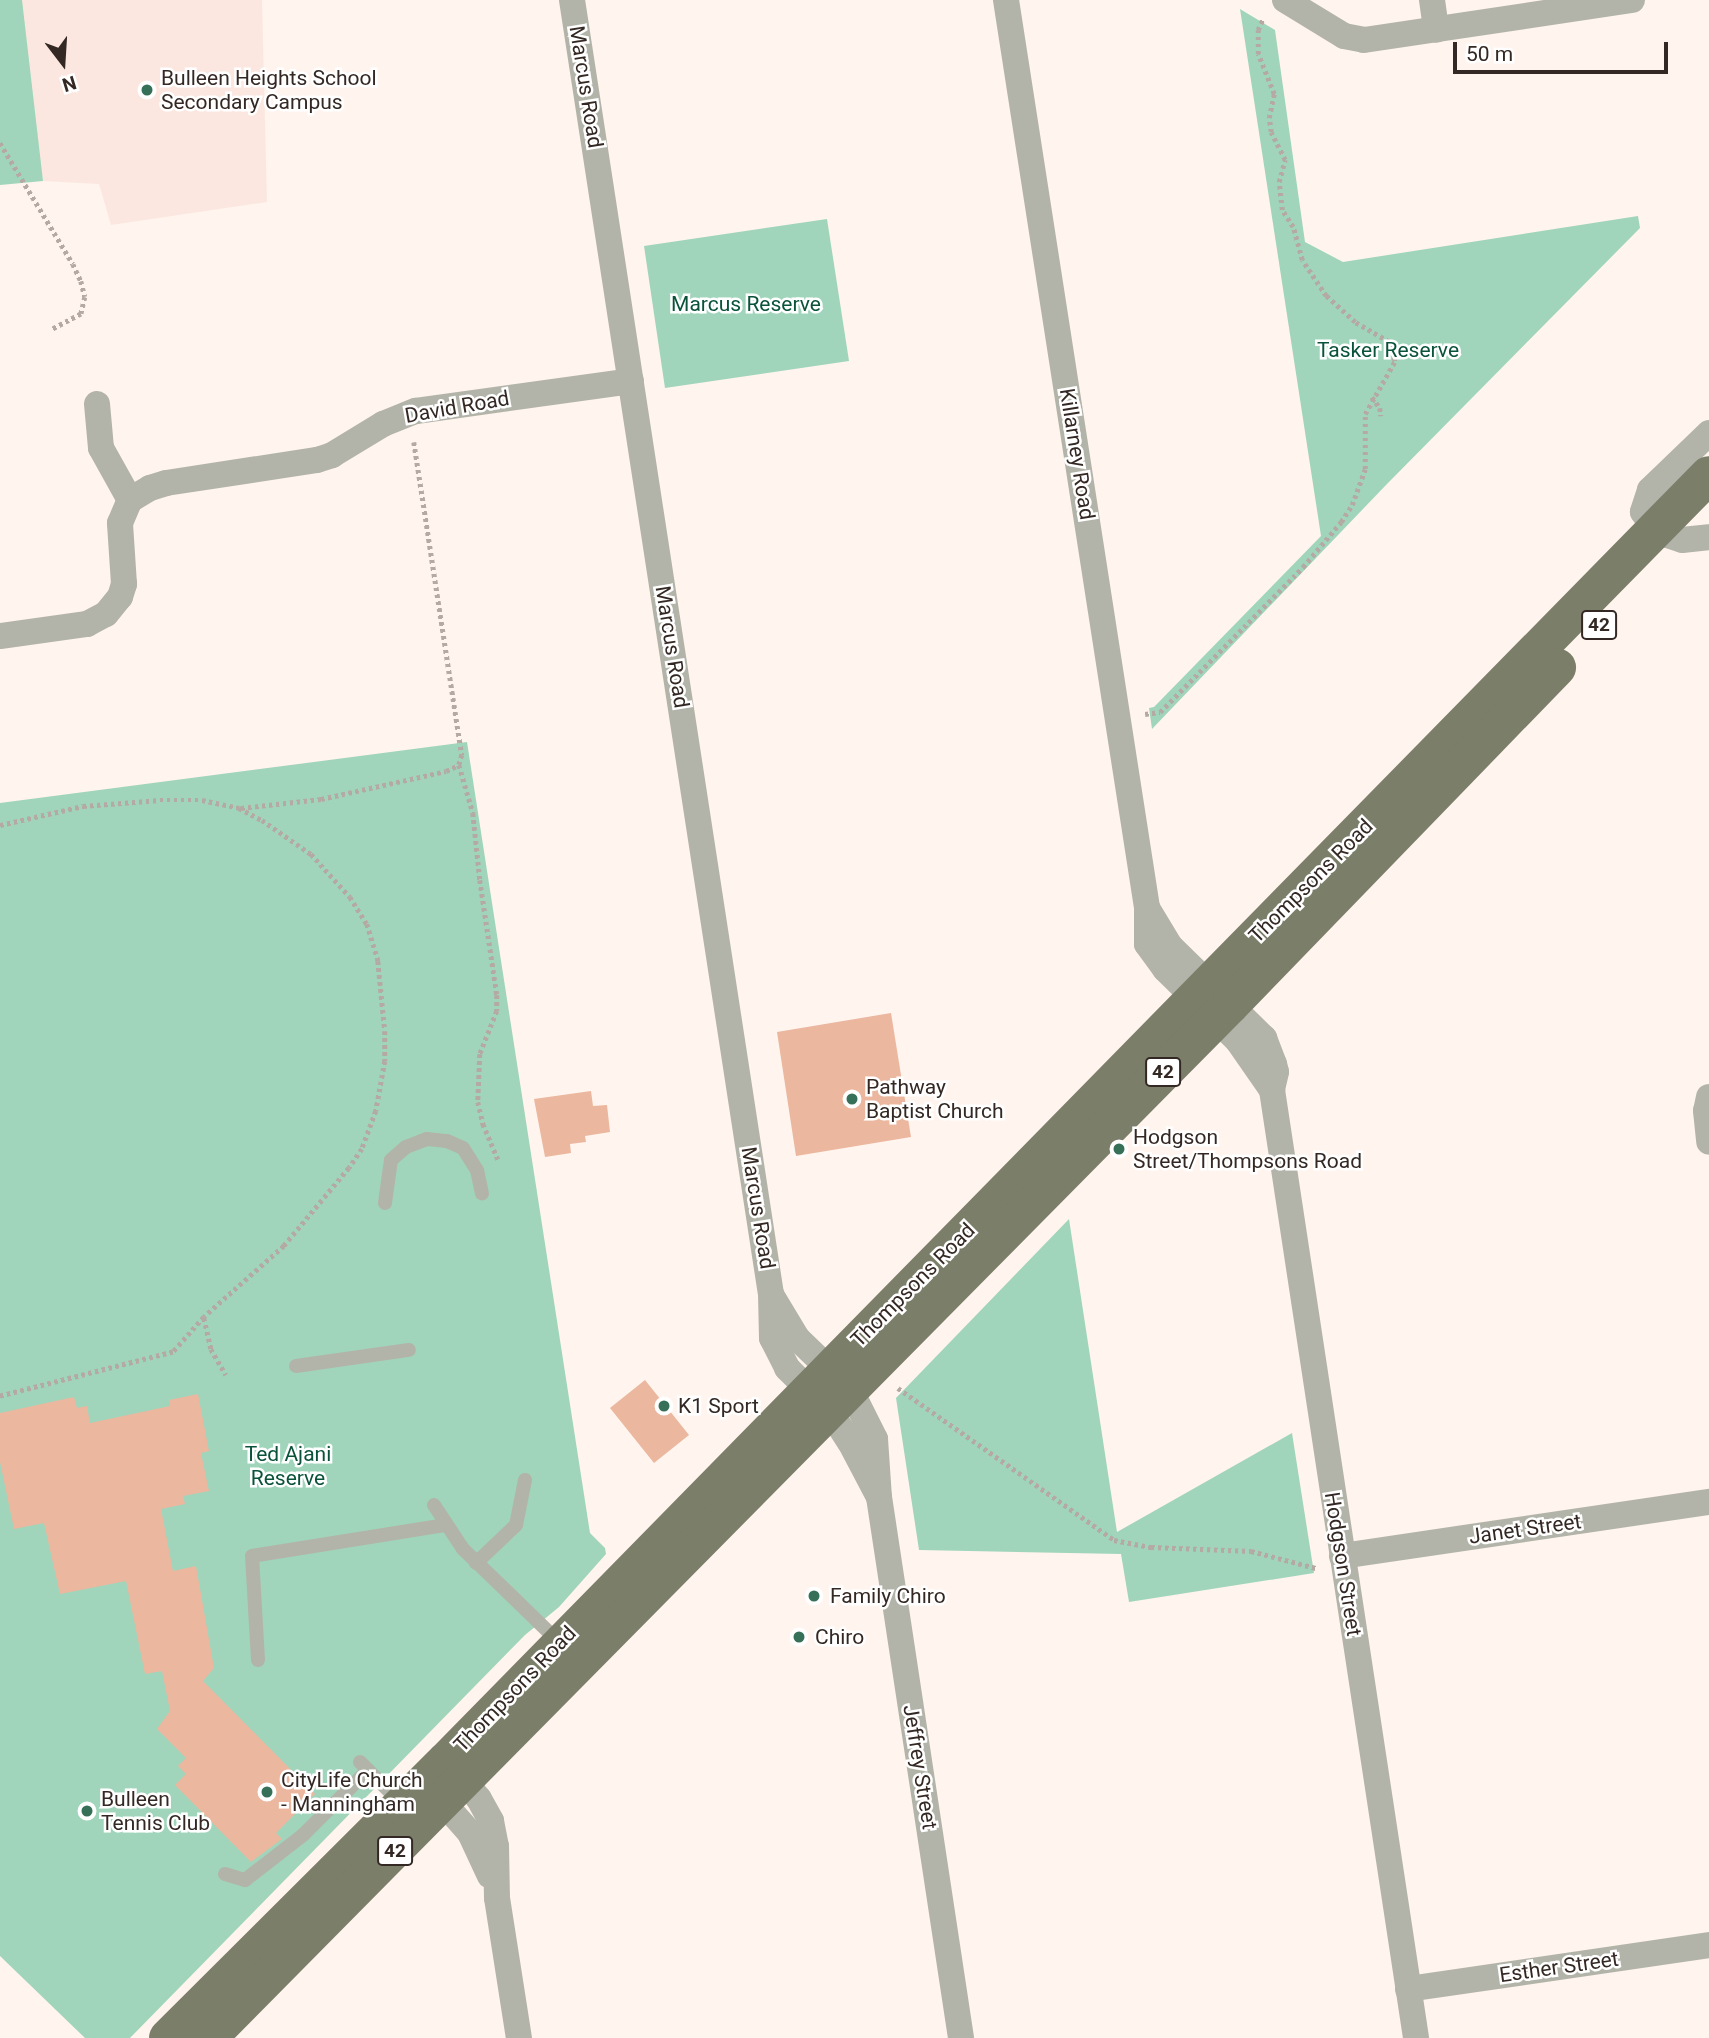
<!DOCTYPE html>
<html>
<head>
<meta charset="utf-8">
<style>
	body { margin:0 }
	#map { position:relative; width:1709px; height:2038px; overflow:hidden; background:#fff4ee; font-family:Roboto,sans-serif }
	div>[style] { position:absolute }
	.education>* { inset:0; background:#fbe7e0 }
	.green>* { inset:0; background:#a0d5bb }
	.building>* { inset:0; background:#ebb79e }
	.path>* { height:4.5px; margin-top:-2.25px; transform-origin:0; background:repeating-linear-gradient(90deg,#b4a9a3 0 3.5px,transparent 0 7px) }
	.service>* { height:14px; margin:-7px; padding:0 7px; transform-origin:7px; border-radius:7px; background:#b3b4a9 }
	.minor>* { height:26px; margin:-13px; padding:0 13px; transform-origin:13px; border-radius:13px; background:#b3b4a9 }
	.primary>* { height:38px; margin:-19px; padding:0 19px; transform-origin:19px; border-radius:19px; background:#7b7e69 }
	.dots>* { width:19px; height:19px; translate:-50% -50%; box-sizing:border-box; border:4px solid #fff; border-radius:50% }
	span { translate:-50% -50%; white-space:nowrap; text-align:center; line-height:1.15; -webkit-text-stroke:5px #fff; paint-order:stroke }
	.shield-label span { padding:2px 5px; background:#fff; border:2px solid; border-radius:5px; -webkit-text-stroke-width:0 }
	.shield-label { font-size:19px; color:#332823; font-weight:700 }
	.poi-label { font-size:21px; color:#332823 }
	.left { translate:0 -50%; text-align:left }
	.street-label { font-size:21px; color:#332823 }
	.park-label { font-size:21px; color:#0a533a }
	.north { position:absolute; left:28px; top:28px; width:70px; height:70px; -webkit-text-stroke:5px #fff; paint-order:stroke; rotate:163deg; font-size:19px; font-weight:700; line-height:28px; text-align:center; color:#332823 }
	.north::after { content:''; display:block; margin:auto; width:24px; height:32px; background:#332823; clip-path:polygon(50% 0,100% 100%,50% 72%,0 100%) }
	.scale { position:absolute; left:1453px; top:42px; width:215px; height:32px; box-sizing:border-box; border:4px solid #332823; border-top:0; padding-left:9px; font-size:21px; line-height:24px; white-space:nowrap; color:#332823; -webkit-text-stroke:5px #fff; paint-order:stroke }
</style>
</head>
<body>
<div id="map">
	<div class="education">
		<div style="clip-path:polygon(15px 0,262px 0,267px 202px,111px 225px,99px 184px,43px 181px)"></div>
	</div>
	<div class="green">
		<div style="clip-path:polygon(0 0,22px 0,43px 181px,0 185px)"></div>
		<div style="clip-path:polygon(1240px 9px,1275px 30px,1305px 242px,1343px 262px,1638px 216px,1640px 228px,1386px 485px,1152px 729px,1149px 708px,1154px 707px,1321px 536px)"></div>
		<div style="clip-path:polygon(827px 219px,849px 361px,665px 388px,644px 246px)"></div>
		<div style="clip-path:polygon(467px 742px,590px 1533px,605px 1548px,606px 1554px,559px 1607px,525px 1635px,130px 2038px,85px 2038px,0 1956px,0 803px)"></div>
		<div style="clip-path:polygon(1069px 1219px,1117px 1532px,1292px 1433px,1314px 1573px,1129px 1602px,1121px 1554px,919px 1550px,896px 1398px)"></div>
	</div>
	<div class="building">
		<div style="clip-path:polygon(891px 1013px,911px 1137px,796px 1156px,777px 1032px)"></div>
		<div style="clip-path:polygon(591px 1091px,593px 1106px,607px 1105px,610px 1132px,585px 1136px,586px 1142px,570px 1144px,571px 1153px,545px 1157px,534px 1099px)"></div>
		<div style="clip-path:polygon(645px 1380px,689px 1435px,654px 1463px,610px 1408px)"></div>
		<div style="clip-path:polygon(198px 1394px,209px 1451px,201px 1453px,209px 1491px,183px 1496px,185px 1504px,161px 1509px,173px 1571px,196px 1566px,214px 1668px,203px 1681px,315px 1794px,276px 1833px,282px 1839px,251px 1862px,175px 1785px,186px 1774px,178px 1766px,186px 1758px,157px 1729px,170px 1711px,162px 1671px,145px 1674px,126px 1581px,60px 1594px,44px 1523px,14px 1529px,0 1462px,0 1413px,74px 1397px,77px 1408px,87px 1406px,90px 1423px,170px 1406px,169px 1400px)"></div>
	</div>
	<div class="path">
		<div style="left:0;top:143px;width:141px;rotate:58.9deg"></div>
		<div style="left:73px;top:264px;width:19px;rotate:65deg"></div>
		<div style="left:81px;top:281px;width:16px;rotate:76deg"></div>
		<div style="left:85px;top:297px;width:17px;rotate:103deg"></div>
		<div style="left:81px;top:314px;width:32px;rotate:152deg"></div>
		<div style="left:1372px;top:397px;width:14px;rotate:54deg"></div>
		<div style="left:1380px;top:408px;width:8px;rotate:83deg"></div>
		<div style="left:414px;top:442px;width:317px;rotate:81.3deg"></div>
		<div style="left:462px;top:755px;width:10px;rotate:107deg"></div>
		<div style="left:459px;top:765px;width:50px;rotate:73.7deg"></div>
		<div style="left:473px;top:813px;width:67px;rotate:84deg"></div>
		<div style="left:480px;top:880px;width:116px;rotate:81.6deg"></div>
		<div style="left:497px;top:995px;width:16px;rotate:90deg"></div>
		<div style="left:497px;top:1011px;width:46px;rotate:111.6deg"></div>
		<div style="left:480px;top:1054px;width:48px;rotate:92.4deg"></div>
		<div style="left:478px;top:1102px;width:23px;rotate:77deg"></div>
		<div style="left:483px;top:1124px;width:39px;rotate:67deg"></div>
		<div style="left:1145px;top:714px;width:15px;rotate:-8deg"></div>
		<div style="left:1160px;top:712px;width:204px;rotate:-45.4deg"></div>
		<div style="left:1303px;top:567px;width:59px;rotate:-49.8deg"></div>
		<div style="left:1341px;top:522px;width:20px;rotate:-57deg"></div>
		<div style="left:1352px;top:505px;width:38px;rotate:-70deg"></div>
		<div style="left:1365px;top:469px;width:55px;rotate:-90deg"></div>
		<div style="left:1365px;top:414px;width:61px;rotate:-60.5deg"></div>
		<div style="left:1395px;top:361px;width:20px;rotate:-108deg"></div>
		<div style="left:1389px;top:342px;width:39px;rotate:-150deg"></div>
		<div style="left:1355px;top:322px;width:39px;rotate:-138deg"></div>
		<div style="left:1326px;top:296px;width:43px;rotate:-123.7deg"></div>
		<div style="left:1302px;top:260px;width:34px;rotate:-105deg"></div>
		<div style="left:1293px;top:227px;width:20px;rotate:-123deg"></div>
		<div style="left:1282px;top:210px;width:28px;rotate:-96deg"></div>
		<div style="left:1279px;top:182px;width:23px;rotate:-75deg"></div>
		<div style="left:1285px;top:160px;width:31px;rotate:-117deg"></div>
		<div style="left:1271px;top:132px;width:14px;rotate:-98deg"></div>
		<div style="left:1269px;top:118px;width:25px;rotate:-78deg"></div>
		<div style="left:1274px;top:94px;width:43px;rotate:-111.8deg"></div>
		<div style="left:1258px;top:54px;width:24px;rotate:-90deg"></div>
		<div style="left:1258px;top:30px;width:13px;rotate:-67deg"></div>
		<div style="left:241px;top:808px;width:81px;rotate:-6.4deg"></div>
		<div style="left:321px;top:799px;width:128px;rotate:-12.6deg"></div>
		<div style="left:446px;top:771px;width:14px;rotate:-25deg"></div>
		<div style="left:0;top:825px;width:85px;rotate:-12.9deg"></div>
		<div style="left:83px;top:806px;width:77px;rotate:-4.5deg"></div>
		<div style="left:160px;top:800px;width:42px"></div>
		<div style="left:202px;top:800px;width:38px;rotate:12deg"></div>
		<div style="left:239px;top:808px;width:26px;rotate:28deg"></div>
		<div style="left:262px;top:820px;width:60px;rotate:34.8deg"></div>
		<div style="left:311px;top:854px;width:58px;rotate:47.8deg"></div>
		<div style="left:350px;top:897px;width:32px;rotate:58deg"></div>
		<div style="left:367px;top:924px;width:39px;rotate:73deg"></div>
		<div style="left:378px;top:961px;width:70px;rotate:84.3deg"></div>
		<div style="left:385px;top:1031px;width:30px;rotate:90deg"></div>
		<div style="left:385px;top:1061px;width:51px;rotate:100.2deg"></div>
		<div style="left:376px;top:1111px;width:40px;rotate:110.2deg"></div>
		<div style="left:362px;top:1149px;width:23px;rotate:124deg"></div>
		<div style="left:349px;top:1168px;width:102px;rotate:129.8deg"></div>
		<div style="left:284px;top:1246px;width:107px;rotate:138.4deg"></div>
		<div style="left:204px;top:1317px;width:47px;rotate:131.5deg"></div>
		<div style="left:173px;top:1352px;width:179px;rotate:165.7deg"></div>
		<div style="left:204px;top:1318px;width:32px;rotate:77deg"></div>
		<div style="left:211px;top:1349px;width:30px;rotate:60deg"></div>
		<div style="left:898px;top:1388px;width:264px;rotate:35.1deg"></div>
		<div style="left:1114px;top:1540px;width:38px;rotate:11deg"></div>
		<div style="left:1151px;top:1547px;width:100px;rotate:2.3deg"></div>
		<div style="left:1251px;top:1551px;width:67px;rotate:14.7deg"></div>
	</div>
	<div class="service">
		<div style="left:385px;top:1203px;width:43px;rotate:-82.1deg"></div>
		<div style="left:391px;top:1160px;width:20px;rotate:-41deg"></div>
		<div style="left:406px;top:1147px;width:22px;rotate:-21deg"></div>
		<div style="left:427px;top:1139px;width:20px;rotate:6deg"></div>
		<div style="left:447px;top:1141px;width:17px;rotate:24deg"></div>
		<div style="left:463px;top:1148px;width:26px;rotate:58deg"></div>
		<div style="left:477px;top:1170px;width:24px;rotate:78deg"></div>
		<div style="left:296px;top:1366px;width:114px;rotate:-8.1deg"></div>
		<div style="left:434px;top:1505px;width:53px;rotate:56.6deg"></div>
		<div style="left:463px;top:1549px;width:135px;rotate:44.1deg"></div>
		<div style="left:476px;top:1563px;width:55px;rotate:-43.5deg"></div>
		<div style="left:516px;top:1525px;width:46px;rotate:-78.7deg"></div>
		<div style="left:258px;top:1660px;width:104px;rotate:-93.3deg"></div>
		<div style="left:252px;top:1556px;width:195px;rotate:-9.1deg"></div>
		<div style="left:360px;top:1762px;width:58px;rotate:45deg"></div>
		<div style="left:225px;top:1874px;width:21px;rotate:17deg"></div>
		<div style="left:245px;top:1880px;width:73px;rotate:-37.8deg"></div>
		<div style="left:303px;top:1835px;width:92px;rotate:-45deg"></div>
	</div>
	<div class="minor">
		<div style="left:572px;top:0;width:1309px;rotate:81.26deg"></div>
		<div style="left:771px;top:1294px;width:44px;rotate:88.7deg"></div>
		<div style="left:772px;top:1338px;width:34px;rotate:63deg"></div>
		<div style="left:787px;top:1368px;width:59px;rotate:45deg"></div>
		<div style="left:829px;top:1410px;width:38px;rotate:57deg"></div>
		<div style="left:850px;top:1442px;width:62px;rotate:62.2deg"></div>
		<div style="left:1006px;top:0;width:919px;rotate:81.17deg"></div>
		<div style="left:1147px;top:908px;width:36px;rotate:90deg"></div>
		<div style="left:1147px;top:944px;width:31px;rotate:54deg"></div>
		<div style="left:1165px;top:969px;width:103px;rotate:44.6deg"></div>
		<div style="left:1238px;top:1041px;width:60px;rotate:55.2deg"></div>
		<div style="left:1285px;top:0;width:69px;rotate:31.4deg"></div>
		<div style="left:1344px;top:36px;width:20px;rotate:11deg"></div>
		<div style="left:1364px;top:40px;width:271px;rotate:-8.5deg"></div>
		<div style="left:1432px;top:0;width:30px;rotate:82deg"></div>
		<div style="left:97px;top:404px;width:44px;rotate:84.8deg"></div>
		<div style="left:101px;top:448px;width:60px;rotate:60.9deg"></div>
		<div style="left:130px;top:500px;width:23px;rotate:-31deg"></div>
		<div style="left:150px;top:488px;width:17px;rotate:-17deg"></div>
		<div style="left:166px;top:483px;width:153px;rotate:-8.7deg"></div>
		<div style="left:317px;top:460px;width:16px;rotate:-18deg"></div>
		<div style="left:332px;top:455px;width:60px;rotate:-31.3deg"></div>
		<div style="left:383px;top:424px;width:35px;rotate:-22deg"></div>
		<div style="left:416px;top:411px;width:217px;rotate:-7.9deg"></div>
		<div style="left:1709px;top:433px;width:82px;rotate:136deg"></div>
		<div style="left:1650px;top:490px;width:23px;rotate:108deg"></div>
		<div style="left:1643px;top:512px;width:22px;rotate:56deg"></div>
		<div style="left:1655px;top:530px;width:13px;rotate:23deg"></div>
		<div style="left:1667px;top:535px;width:16px;rotate:18deg"></div>
		<div style="left:1682px;top:540px;width:27px;rotate:-6deg"></div>
		<div style="left:0;top:636px;width:88px;rotate:-7.9deg"></div>
		<div style="left:87px;top:624px;width:21px;rotate:-28deg"></div>
		<div style="left:106px;top:614px;width:22px;rotate:-51deg"></div>
		<div style="left:120px;top:597px;width:14px;rotate:-73deg"></div>
		<div style="left:124px;top:584px;width:61px;rotate:-93.8deg"></div>
		<div style="left:120px;top:523px;width:25px;rotate:-67deg"></div>
		<div style="left:1147px;top:908px;width:44px;rotate:58.8deg"></div>
		<div style="left:1170px;top:946px;width:132px;rotate:44.4deg"></div>
		<div style="left:1264px;top:1038px;width:28px;rotate:69deg"></div>
		<div style="left:1274px;top:1064px;width:8px;rotate:76deg"></div>
		<div style="left:1276px;top:1072px;width:18px;rotate:103deg"></div>
		<div style="left:1272px;top:1090px;width:959px;rotate:81.36deg"></div>
		<div style="left:1709px;top:1097px;width:14px;rotate:102deg"></div>
		<div style="left:1706px;top:1111px;width:31px;rotate:84deg"></div>
		<div style="left:773px;top:1298px;width:47px;rotate:59deg"></div>
		<div style="left:797px;top:1338px;width:74px;rotate:43.9deg"></div>
		<div style="left:850px;top:1389px;width:56px;rotate:63.4deg"></div>
		<div style="left:875px;top:1439px;width:58px;rotate:86.1deg"></div>
		<div style="left:879px;top:1497px;width:547px;rotate:81.38deg"></div>
		<div style="left:1342px;top:1556px;width:371px;rotate:-8.4deg"></div>
		<div style="left:453px;top:1768px;width:40px;rotate:50deg"></div>
		<div style="left:479px;top:1799px;width:25px;rotate:61deg"></div>
		<div style="left:491px;top:1821px;width:25px;rotate:79deg"></div>
		<div style="left:496px;top:1846px;width:52px;rotate:88.9deg"></div>
		<div style="left:497px;top:1898px;width:142px;rotate:81.1deg"></div>
		<div style="left:432px;top:1790px;width:57px;rotate:48.5deg"></div>
		<div style="left:470px;top:1833px;width:47px;rotate:65.1deg"></div>
		<div style="left:1408px;top:1989px;width:304px;rotate:-8.3deg"></div>
	</div>
	<div class="primary">
		<div style="left:168px;top:2038px;width:392px;rotate:-44.9deg"></div>
		<div style="left:446px;top:1761px;width:1802px;rotate:-45.52deg"></div>
		<div style="left:208px;top:2038px;width:1453px;rotate:-45.31deg"></div>
		<div style="left:1230px;top:1005px;width:470px;rotate:-45.9deg"></div>
	</div>
	<div class="dots">
		<div style="left:147px;top:90px;background:#377058"></div>
		<div style="left:852px;top:1099px;background:#377058"></div>
		<div style="left:1119px;top:1149px;background:#377058"></div>
		<div style="left:664px;top:1406px;background:#377058"></div>
		<div style="left:814px;top:1596px;background:#377058"></div>
		<div style="left:799px;top:1637px;background:#377058"></div>
		<div style="left:267px;top:1792px;background:#377058"></div>
		<div style="left:87px;top:1811px;background:#377058"></div>
	</div>
	<div class="shield-label">
		<span style="left:1599px;top:625px">42</span>
		<span style="left:1163px;top:1072px">42</span>
		<span style="left:395px;top:1851px">42</span>
	</div>
	<div class="poi-label">
		<span class="left" style="left:161px;top:90px">Bulleen Heights School<br>Secondary Campus</span>
		<span class="left" style="left:866px;top:1099px">Pathway<br>Baptist Church</span>
		<span class="left" style="left:1133px;top:1149px">Hodgson<br>Street/Thompsons Road</span>
		<span class="left" style="left:678px;top:1406px">K1 Sport</span>
		<span class="left" style="left:830px;top:1596px">Family Chiro</span>
		<span class="left" style="left:815px;top:1637px">Chiro</span>
		<span class="left" style="left:281px;top:1792px">CityLife Church<br>- Manningham</span>
		<span class="left" style="left:101px;top:1811px">Bulleen<br>Tennis Club</span>
	</div>
	<div class="street-label">
		<span style="left:586px;top:87px;rotate:81deg">Marcus Road</span>
		<span style="left:457px;top:407px;rotate:-10deg">David Road</span>
		<span style="left:1077px;top:454px;rotate:81deg">Killarney Road</span>
		<span style="left:672px;top:647px;rotate:81deg">Marcus Road</span>
		<span style="left:1311px;top:881px;rotate:-45deg">Thompsons Road</span>
		<span style="left:758px;top:1208px;rotate:81deg">Marcus Road</span>
		<span style="left:913px;top:1285px;rotate:-45deg">Thompsons Road</span>
		<span style="left:1525px;top:1529px;rotate:-8deg">Janet Street</span>
		<span style="left:1343px;top:1564px;rotate:81deg">Hodgson Street</span>
		<span style="left:515px;top:1689px;rotate:-46deg">Thompsons Road</span>
		<span style="left:920px;top:1767px;rotate:81deg">Jeffrey Street</span>
		<span style="left:1559px;top:1967px;rotate:-8deg">Esther Street</span>
	</div>
	<div class="park-label">
		<span style="left:746px;top:304px">Marcus Reserve</span>
		<span style="left:1388px;top:350px">Tasker Reserve</span>
		<span style="left:288px;top:1466px">Ted Ajani<br>Reserve</span>
	</div>
	<div class="north">N</div>
	<div class="scale">50 m</div>
</div>
</body>
</html>
